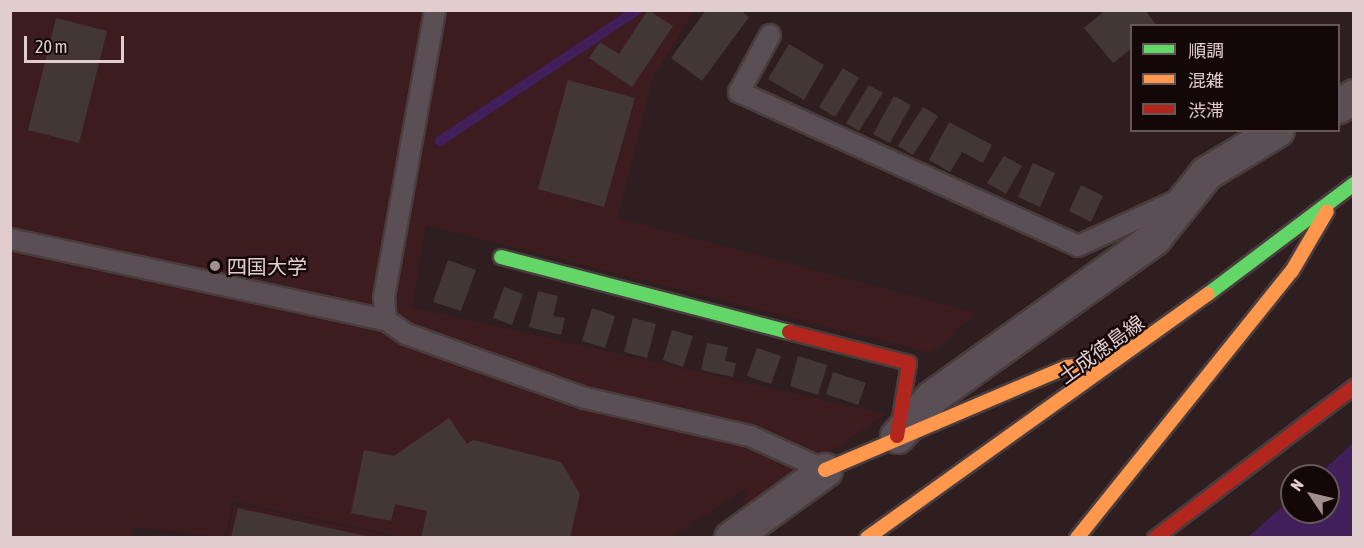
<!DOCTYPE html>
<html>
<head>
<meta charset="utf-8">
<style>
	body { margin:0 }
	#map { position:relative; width:1364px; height:548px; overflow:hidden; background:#2e1e20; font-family:"Asap Condensed","Noto Sans JP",sans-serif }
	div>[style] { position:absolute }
	.built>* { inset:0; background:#3d1c1f }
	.water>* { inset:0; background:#401f5a }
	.stream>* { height:10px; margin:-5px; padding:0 5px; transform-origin:5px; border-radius:5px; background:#401f5a }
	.building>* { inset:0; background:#433735 }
	.roads { filter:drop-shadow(2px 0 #493c3d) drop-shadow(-2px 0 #493c3d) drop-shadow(0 2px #493c3d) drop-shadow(0 -2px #493c3d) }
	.lane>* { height:20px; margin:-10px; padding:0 10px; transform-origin:10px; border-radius:10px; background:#5b4f56 }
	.street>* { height:33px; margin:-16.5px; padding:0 16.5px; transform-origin:16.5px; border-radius:16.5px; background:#5b4f56 }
	.fast>* { height:14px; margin:-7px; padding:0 7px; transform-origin:7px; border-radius:7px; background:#63d668 }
	.slow>* { height:14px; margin:-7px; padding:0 7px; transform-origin:7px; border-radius:7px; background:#ff974d }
	.jam>* { height:14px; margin:-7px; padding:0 7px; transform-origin:7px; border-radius:7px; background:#b3261e }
	.dots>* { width:16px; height:16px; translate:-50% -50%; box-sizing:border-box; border:3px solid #130708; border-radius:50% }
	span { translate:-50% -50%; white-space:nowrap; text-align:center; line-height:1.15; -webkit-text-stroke:4.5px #130708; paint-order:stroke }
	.poi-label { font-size:20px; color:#e1cdcd }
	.left { translate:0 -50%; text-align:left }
	.street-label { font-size:20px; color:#e1cdcd }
	.frame { position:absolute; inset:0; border:12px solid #e1cdcd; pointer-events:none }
	.legend { position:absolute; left:1130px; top:24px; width:210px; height:108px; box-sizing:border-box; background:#130708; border:2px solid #655657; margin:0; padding:8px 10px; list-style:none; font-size:18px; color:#e1cdcd }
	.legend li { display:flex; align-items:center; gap:12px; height:30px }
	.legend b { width:30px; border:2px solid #655657 }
	.north { position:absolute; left:1280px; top:464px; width:60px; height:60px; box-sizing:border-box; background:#130708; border:2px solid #655657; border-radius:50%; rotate:305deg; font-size:16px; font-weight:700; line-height:24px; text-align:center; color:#e1cdcd }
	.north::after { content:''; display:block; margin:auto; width:21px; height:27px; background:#a29090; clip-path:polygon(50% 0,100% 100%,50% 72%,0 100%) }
	.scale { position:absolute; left:24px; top:36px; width:100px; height:27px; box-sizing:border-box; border:3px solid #e1cdcd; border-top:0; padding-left:8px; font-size:18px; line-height:21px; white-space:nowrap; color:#e1cdcd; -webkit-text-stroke:4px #130708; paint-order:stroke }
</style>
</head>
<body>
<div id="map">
	<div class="built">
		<div style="clip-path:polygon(10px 11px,694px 11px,653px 77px,618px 218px,977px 313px,931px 353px,426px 225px,412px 307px,885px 414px,740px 515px,749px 486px,671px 537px,403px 537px,233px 501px,225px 537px,134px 527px,131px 537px,11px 537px)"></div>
		<div style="clip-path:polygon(234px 504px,395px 537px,227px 538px)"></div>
	</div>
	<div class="water">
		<div style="clip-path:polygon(1353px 443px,1353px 537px,1248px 537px,1292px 498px,1292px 512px,1328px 512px,1328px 476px,1317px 476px)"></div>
	</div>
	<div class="stream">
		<div style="left:440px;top:141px;width:237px;rotate:-33.6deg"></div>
	</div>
	<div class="building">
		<div style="clip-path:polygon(648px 10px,673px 26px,632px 87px,589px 58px,600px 42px,619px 54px)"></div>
		<div style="clip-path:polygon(706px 10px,741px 10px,749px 17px,702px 81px,671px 58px)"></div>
		<div style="clip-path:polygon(1106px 10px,1145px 10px,1157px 26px,1132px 26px,1132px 48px,1113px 63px,1084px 28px)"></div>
		<div style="clip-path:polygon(56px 18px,107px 31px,79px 143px,28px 130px)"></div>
		<div style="clip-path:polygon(789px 44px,824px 65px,804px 100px,768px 79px)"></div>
		<div style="clip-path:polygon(843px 68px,859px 78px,835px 117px,819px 107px)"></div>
		<div style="clip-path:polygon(568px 80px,635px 98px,604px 207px,538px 189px)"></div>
		<div style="clip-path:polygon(869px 85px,883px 93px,859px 131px,846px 123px)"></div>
		<div style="clip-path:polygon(894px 96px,911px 105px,890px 143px,873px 134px)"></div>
		<div style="clip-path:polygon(923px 107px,938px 116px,913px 155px,898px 146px)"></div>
		<div style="clip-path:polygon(949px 122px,992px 145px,983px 163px,962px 152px,950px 172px,929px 160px)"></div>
		<div style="clip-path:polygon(1004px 156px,1022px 166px,1006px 194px,987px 183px)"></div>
		<div style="clip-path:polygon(1033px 163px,1055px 173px,1040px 207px,1018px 197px)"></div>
		<div style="clip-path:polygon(1081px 185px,1103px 196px,1091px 222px,1069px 211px)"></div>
		<div style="clip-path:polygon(448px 260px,476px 270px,461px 311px,433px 302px)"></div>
		<div style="clip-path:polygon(504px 287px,523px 294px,512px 325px,493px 318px)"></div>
		<div style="clip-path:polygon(538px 291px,558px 296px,553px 316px,565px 318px,561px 335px,529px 327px)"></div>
		<div style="clip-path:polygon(592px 308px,615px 316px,605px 348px,582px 341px)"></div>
		<div style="clip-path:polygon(633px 318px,656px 324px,647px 358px,624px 352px)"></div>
		<div style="clip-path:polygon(672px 330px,693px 336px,683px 367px,663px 360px)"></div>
		<div style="clip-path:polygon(707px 343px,728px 347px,725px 361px,736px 363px,733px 377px,701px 370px)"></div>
		<div style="clip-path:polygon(757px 348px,781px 356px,771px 384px,747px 376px)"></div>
		<div style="clip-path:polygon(798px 356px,827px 365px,818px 395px,790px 386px)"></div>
		<div style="clip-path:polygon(833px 372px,866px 383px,858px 405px,826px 394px)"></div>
		<div style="clip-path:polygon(449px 418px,467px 444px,473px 440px,561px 462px,580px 494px,570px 538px,421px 538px,427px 511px,395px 504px,391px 521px,351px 513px,364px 450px,394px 456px)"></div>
		<div style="clip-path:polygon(238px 508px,370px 537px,370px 538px,231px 538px)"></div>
	</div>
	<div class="roads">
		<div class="lane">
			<div style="left:770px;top:35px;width:65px;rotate:118.5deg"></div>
			<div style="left:739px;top:92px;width:372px;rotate:24.4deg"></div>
			<div style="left:1078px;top:246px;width:110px;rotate:-24.7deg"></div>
			<div style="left:10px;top:239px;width:385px;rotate:12.2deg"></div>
			<div style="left:386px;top:320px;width:24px;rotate:35deg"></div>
			<div style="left:406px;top:334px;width:190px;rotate:19.7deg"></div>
			<div style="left:585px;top:398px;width:169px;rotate:13deg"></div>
			<div style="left:750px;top:436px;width:82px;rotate:24.4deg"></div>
			<div style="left:386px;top:320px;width:23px;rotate:-95deg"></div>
			<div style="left:384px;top:297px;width:291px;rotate:-79.9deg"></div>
		</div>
		<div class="street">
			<div style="left:1338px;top:106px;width:19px;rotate:-32deg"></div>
			<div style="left:897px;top:436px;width:52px;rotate:-48.1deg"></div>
			<div style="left:932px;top:397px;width:273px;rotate:-35.6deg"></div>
			<div style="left:1154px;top:238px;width:83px;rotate:-51.3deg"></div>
			<div style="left:1206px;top:173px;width:83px;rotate:-31.2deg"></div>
			<div style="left:731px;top:538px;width:116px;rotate:-35.9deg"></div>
		</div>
		<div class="fast">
			<div style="left:501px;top:257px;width:298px;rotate:14.6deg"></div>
			<div style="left:1208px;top:294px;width:183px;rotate:-37deg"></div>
		</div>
		<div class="slow">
			<div style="left:825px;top:470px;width:263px;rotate:-23.1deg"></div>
			<div style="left:1067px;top:367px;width:49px;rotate:-8.1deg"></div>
			<div style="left:867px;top:538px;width:419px;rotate:-35.6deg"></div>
			<div style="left:1077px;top:538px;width:343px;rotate:-51.2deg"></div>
			<div style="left:1292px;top:271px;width:69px;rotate:-59.7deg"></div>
		</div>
		<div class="jam">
			<div style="left:789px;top:332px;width:124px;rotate:14.5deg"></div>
			<div style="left:909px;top:363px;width:74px;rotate:99.3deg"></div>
			<div style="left:1155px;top:538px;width:250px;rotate:-37.2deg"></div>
		</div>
	</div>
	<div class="dots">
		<div style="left:215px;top:266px;background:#a29090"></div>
	</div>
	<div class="poi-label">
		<span class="left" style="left:227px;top:266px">四国大学</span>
	</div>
	<div class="street-label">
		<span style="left:1101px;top:349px;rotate:-36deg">土成徳島線</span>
	</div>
	<div class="frame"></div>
	<ul class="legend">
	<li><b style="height:8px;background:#63d668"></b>順調</li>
	<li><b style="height:8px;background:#ff974d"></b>混雑</li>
	<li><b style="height:8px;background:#b3261e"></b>渋滞</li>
	</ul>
	<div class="north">N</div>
	<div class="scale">20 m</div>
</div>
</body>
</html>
